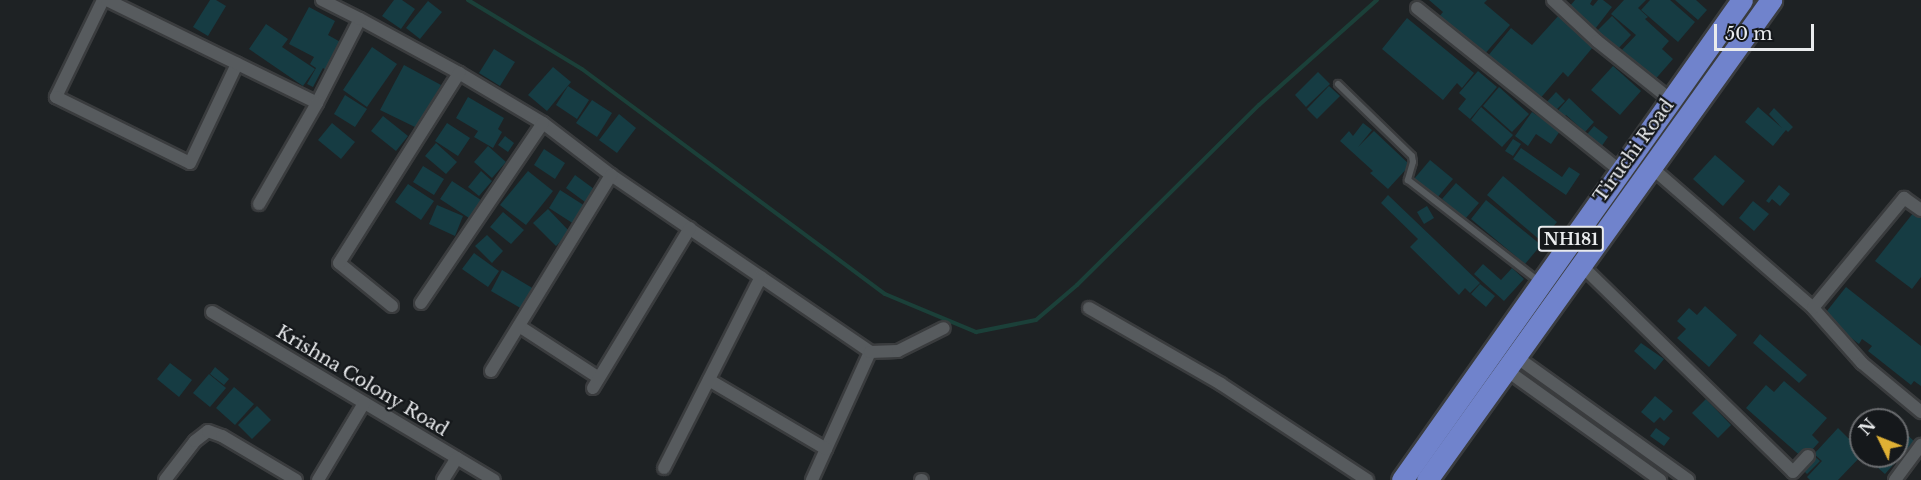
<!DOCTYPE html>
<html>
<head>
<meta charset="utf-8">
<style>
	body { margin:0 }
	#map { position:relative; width:1921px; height:480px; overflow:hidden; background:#1e2224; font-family:"Libre Baskerville",serif }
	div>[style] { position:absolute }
	.stream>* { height:4px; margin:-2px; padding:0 2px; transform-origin:2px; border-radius:2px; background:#1b4039 }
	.building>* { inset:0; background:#163c43 }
	.roads { filter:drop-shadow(2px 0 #3a3c3e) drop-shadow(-2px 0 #3a3c3e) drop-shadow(0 2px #3a3c3e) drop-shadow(0 -2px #3a3c3e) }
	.lane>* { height:6px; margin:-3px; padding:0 3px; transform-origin:3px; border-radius:3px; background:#575b5e }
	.street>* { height:12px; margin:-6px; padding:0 6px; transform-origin:6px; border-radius:6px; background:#575b5e }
	.highway>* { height:21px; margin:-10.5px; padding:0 10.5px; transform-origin:10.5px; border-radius:10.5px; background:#7083cc }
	span { translate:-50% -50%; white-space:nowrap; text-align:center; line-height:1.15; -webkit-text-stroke:4.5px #15181b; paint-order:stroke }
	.shield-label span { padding:2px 4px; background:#15181b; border:2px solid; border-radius:4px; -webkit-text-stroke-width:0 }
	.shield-label { font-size:16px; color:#e9ebed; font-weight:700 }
	.street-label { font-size:18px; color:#e9ebed }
	.north { position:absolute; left:1849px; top:408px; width:60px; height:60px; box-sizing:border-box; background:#15181b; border:2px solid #6a6c6f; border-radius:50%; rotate:313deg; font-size:16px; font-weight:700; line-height:24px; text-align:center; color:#e9ebed }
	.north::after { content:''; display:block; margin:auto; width:21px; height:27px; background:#dfb034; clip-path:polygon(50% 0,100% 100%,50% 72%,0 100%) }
	.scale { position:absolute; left:1714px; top:24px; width:100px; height:27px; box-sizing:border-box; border:3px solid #e9ebed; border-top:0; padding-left:8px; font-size:18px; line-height:21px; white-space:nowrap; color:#e9ebed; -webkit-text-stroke:4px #15181b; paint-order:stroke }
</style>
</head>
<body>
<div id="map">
	<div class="stream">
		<div style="left:468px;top:0;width:133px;rotate:31.2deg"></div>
		<div style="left:582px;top:69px;width:377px;rotate:36.6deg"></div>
		<div style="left:885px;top:294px;width:99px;rotate:22.7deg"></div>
		<div style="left:976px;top:332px;width:61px;rotate:-11.3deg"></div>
		<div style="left:1036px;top:320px;width:54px;rotate:-40.5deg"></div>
		<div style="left:1077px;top:285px;width:256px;rotate:-44.7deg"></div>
		<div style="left:1259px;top:105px;width:158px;rotate:-41.7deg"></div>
	</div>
	<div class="building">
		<div style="clip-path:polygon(210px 0,216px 0,226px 6px,208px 36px,193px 27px)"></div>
		<div style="clip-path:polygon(394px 0,402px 0,415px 9px,401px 29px,382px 16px)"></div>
		<div style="clip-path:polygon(1429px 0,1487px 0,1484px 3px,1510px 25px,1483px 56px,1438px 18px,1443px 12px)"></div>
		<div style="clip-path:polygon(1575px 0,1592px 0,1590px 4px,1593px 6px,1598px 0,1603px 0,1612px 7px,1595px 29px,1569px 7px)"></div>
		<div style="clip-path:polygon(1624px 0,1646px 0,1638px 8px,1648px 17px,1645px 19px,1669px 41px,1662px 49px,1673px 59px,1652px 83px,1619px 53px,1636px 35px,1611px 14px)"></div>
		<div style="clip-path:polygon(1650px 0,1670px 0,1695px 22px,1678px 42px,1641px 10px)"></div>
		<div style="clip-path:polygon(1675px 0,1696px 0,1707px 10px,1698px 20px)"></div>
		<div style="clip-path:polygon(428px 1px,442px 12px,420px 39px,406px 28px)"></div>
		<div style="clip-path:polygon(309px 7px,335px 21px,328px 35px,344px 44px,329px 72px,323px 68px,313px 87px,307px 84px,316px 68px,310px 64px,314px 57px,289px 44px)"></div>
		<div style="clip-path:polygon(1560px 14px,1578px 27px,1575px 31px,1593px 47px,1568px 77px,1563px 72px,1538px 101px,1487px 57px,1511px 28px,1532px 45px)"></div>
		<div style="clip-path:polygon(1612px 16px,1631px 35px,1616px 51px,1596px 32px)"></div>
		<div style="clip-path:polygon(1407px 18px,1474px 73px,1462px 88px,1457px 83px,1443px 100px,1382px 49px)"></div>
		<div style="clip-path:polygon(266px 24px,288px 39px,282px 47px,315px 69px,303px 86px,249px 49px)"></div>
		<div style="clip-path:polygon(372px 47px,397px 64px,367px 107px,343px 90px)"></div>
		<div style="clip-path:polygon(494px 49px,515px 62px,500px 86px,479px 73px)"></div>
		<div style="clip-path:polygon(404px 65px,441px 85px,417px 128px,380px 110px)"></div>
		<div style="clip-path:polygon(1613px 66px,1641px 91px,1620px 115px,1591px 90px)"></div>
		<div style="clip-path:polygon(553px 67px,571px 82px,547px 111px,528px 95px)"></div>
		<div style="clip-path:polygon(1478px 71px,1497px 87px,1470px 119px,1458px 109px,1466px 99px,1459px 93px)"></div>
		<div style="clip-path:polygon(1318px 72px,1330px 84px,1306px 107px,1295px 95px)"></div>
		<div style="clip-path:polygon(568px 86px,589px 100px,577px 119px,556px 105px)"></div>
		<div style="clip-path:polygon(1329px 86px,1340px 96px,1317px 119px,1307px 109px)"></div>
		<div style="clip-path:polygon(1499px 87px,1529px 114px,1512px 132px,1483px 106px)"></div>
		<div style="clip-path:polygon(1556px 92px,1565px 101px,1552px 114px,1544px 105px)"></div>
		<div style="clip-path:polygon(345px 95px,367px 109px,355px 127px,334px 114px)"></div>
		<div style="clip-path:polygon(468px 97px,504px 118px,498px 129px,502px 132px,493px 148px,474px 137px,478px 131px,456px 118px)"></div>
		<div style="clip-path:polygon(1569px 98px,1594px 122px,1585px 132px,1566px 115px,1561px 121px,1554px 115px)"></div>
		<div style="clip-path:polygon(592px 100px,612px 113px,597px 137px,576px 123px)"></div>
		<div style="clip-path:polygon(1481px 107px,1513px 135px,1502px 147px,1471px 120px)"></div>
		<div style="clip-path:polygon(1758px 107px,1782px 128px,1769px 114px,1774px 108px,1793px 127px,1788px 132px,1786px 130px,1773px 146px,1745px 122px)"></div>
		<div style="clip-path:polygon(1532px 112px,1560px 131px,1551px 144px,1536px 134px,1528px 146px,1515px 136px)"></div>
		<div style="clip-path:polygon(619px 114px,636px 128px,617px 153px,599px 140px)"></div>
		<div style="clip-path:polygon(383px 116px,408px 136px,396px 151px,371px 131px)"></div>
		<div style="clip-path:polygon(332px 123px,355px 142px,341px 159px,318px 140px)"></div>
		<div style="clip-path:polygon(447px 123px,470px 138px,458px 156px,435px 141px)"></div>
		<div style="clip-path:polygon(1363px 123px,1372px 130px,1358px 147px,1374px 131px,1410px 165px,1388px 189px,1370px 173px,1373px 171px,1340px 141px,1349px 131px,1353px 136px)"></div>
		<div style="clip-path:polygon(1594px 126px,1608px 137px,1599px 150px,1584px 138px)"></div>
		<div style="clip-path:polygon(505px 136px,514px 143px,508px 152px,498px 145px)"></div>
		<div style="clip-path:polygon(1513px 139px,1521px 144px,1513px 156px,1505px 151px)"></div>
		<div style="clip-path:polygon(436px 143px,457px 162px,446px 174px,425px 156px)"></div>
		<div style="clip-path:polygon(488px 146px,506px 162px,492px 178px,474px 162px)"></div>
		<div style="clip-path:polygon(1521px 148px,1562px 177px,1569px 167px,1580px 174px,1566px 195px,1513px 159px)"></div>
		<div style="clip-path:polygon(544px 149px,565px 163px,555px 179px,534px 165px)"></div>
		<div style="clip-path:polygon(1715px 155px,1745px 181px,1723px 206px,1693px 179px)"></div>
		<div style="clip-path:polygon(1430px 160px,1453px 179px,1437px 198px,1414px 179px)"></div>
		<div style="clip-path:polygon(423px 166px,444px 179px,434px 195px,413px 182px)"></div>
		<div style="clip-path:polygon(481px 171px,492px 181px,479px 196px,468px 187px)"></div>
		<div style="clip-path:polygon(528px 171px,553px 191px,526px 225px,500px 205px)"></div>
		<div style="clip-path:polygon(575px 175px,594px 189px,585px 202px,566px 188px)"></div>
		<div style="clip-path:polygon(1503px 176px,1557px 222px,1541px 241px,1487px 195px)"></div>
		<div style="clip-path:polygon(452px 181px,481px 200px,469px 218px,440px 199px)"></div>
		<div style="clip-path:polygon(1456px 183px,1479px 203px,1465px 219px,1442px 199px)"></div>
		<div style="clip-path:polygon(408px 184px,434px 201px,421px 220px,395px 202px)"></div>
		<div style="clip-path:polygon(1779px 185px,1790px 194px,1780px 206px,1772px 199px,1769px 203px,1766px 201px)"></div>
		<div style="clip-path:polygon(560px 190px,585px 206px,574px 224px,549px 208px)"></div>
		<div style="clip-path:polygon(1388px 195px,1480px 283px,1470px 293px,1465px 288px,1459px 295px,1410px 247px,1418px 239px,1381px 203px)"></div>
		<div style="clip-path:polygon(1486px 200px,1541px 245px,1525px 264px,1471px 219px)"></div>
		<div style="clip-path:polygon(1753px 201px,1769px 214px,1754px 231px,1739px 218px)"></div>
		<div style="clip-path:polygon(437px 205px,463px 216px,455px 236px,429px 224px)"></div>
		<div style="clip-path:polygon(1427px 206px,1434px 218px,1424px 224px,1417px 212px)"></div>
		<div style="clip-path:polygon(548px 209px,570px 232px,556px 246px,533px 223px)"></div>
		<div style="clip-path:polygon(503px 212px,524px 230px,511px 244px,490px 227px)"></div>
		<div style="clip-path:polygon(1914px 212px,1921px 218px,1921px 277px,1912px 289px,1875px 261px)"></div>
		<div style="clip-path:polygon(487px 235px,503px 251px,492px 263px,475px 246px)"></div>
		<div style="clip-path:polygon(474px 253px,499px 271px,488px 287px,462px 269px)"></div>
		<div style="clip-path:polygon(1483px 264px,1501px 280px,1512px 268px,1524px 279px,1504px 301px,1474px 274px)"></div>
		<div style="clip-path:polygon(502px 270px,534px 289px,522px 309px,491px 291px)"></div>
		<div style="clip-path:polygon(1480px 284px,1495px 296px,1486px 307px,1471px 294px)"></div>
		<div style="clip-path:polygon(1846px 287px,1921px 346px,1921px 386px,1914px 381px,1911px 385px,1868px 351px,1872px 346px,1862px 339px,1859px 344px,1823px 316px)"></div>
		<div style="clip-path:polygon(1705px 306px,1737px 335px,1709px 367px,1677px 338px,1686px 329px,1677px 321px,1689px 308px,1697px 315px)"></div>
		<div style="clip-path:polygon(1760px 334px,1807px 375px,1799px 383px,1753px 343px)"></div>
		<div style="clip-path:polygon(1641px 343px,1664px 359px,1655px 370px,1634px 351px)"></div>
		<div style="clip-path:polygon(170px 363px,192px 380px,179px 397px,157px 379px)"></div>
		<div style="clip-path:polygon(215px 367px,229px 379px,224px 385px,210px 374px)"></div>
		<div style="clip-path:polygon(209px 374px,226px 388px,210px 407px,193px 393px)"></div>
		<div style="clip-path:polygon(1784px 381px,1827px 418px,1812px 435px,1819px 442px,1804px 459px,1746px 408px,1766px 385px,1774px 392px)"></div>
		<div style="clip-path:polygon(234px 387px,254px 404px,235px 425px,216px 408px)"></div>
		<div style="clip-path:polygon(1655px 396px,1673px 411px,1664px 421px,1660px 417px,1654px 423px,1641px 412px)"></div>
		<div style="clip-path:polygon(1706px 399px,1731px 425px,1718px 438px,1692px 413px)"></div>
		<div style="clip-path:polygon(257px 406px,271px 420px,252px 439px,238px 425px)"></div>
		<div style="clip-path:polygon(1897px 426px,1914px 441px,1885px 474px,1869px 460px,1873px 456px,1897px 456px)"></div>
		<div style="clip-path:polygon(1656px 428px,1670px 438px,1664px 446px,1650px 436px)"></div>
		<div style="clip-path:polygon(1838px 428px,1854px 444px,1851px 447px,1861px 456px,1838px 480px,1810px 480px,1807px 477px,1822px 461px,1814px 454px)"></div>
		<div style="clip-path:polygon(1812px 454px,1820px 461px,1807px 474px,1800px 467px)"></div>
	</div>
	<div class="roads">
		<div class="lane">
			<div style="left:1338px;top:84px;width:103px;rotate:44.2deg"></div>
			<div style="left:1412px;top:156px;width:6px;rotate:81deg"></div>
			<div style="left:1413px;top:162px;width:19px;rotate:106deg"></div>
			<div style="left:1408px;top:180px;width:163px;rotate:37.8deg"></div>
		</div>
		<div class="street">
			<div style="left:103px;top:0;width:108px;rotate:115.9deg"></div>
			<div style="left:56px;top:97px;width:149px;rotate:26.2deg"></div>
			<div style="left:190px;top:163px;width:110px;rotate:-64.6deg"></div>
			<div style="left:107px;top:0;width:234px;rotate:26.1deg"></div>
			<div style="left:317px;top:103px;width:94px;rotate:-62.9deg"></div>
			<div style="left:360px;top:19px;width:113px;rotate:28.6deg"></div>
			<div style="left:459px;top:73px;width:98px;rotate:30.8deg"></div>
			<div style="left:543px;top:123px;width:86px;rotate:37.4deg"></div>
			<div style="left:611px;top:175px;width:314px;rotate:34.3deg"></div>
			<div style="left:870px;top:352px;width:141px;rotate:114.4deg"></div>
			<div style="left:322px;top:0;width:42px;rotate:26.6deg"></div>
			<div style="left:1553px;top:0;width:60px;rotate:43deg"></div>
			<div style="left:1597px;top:41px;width:95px;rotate:38.6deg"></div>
			<div style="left:1417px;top:8px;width:259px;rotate:38.7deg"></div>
			<div style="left:1651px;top:167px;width:215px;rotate:41deg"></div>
			<div style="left:1813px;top:308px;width:74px;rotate:48.3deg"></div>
			<div style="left:1862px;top:363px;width:77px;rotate:39.7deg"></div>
			<div style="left:259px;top:204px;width:116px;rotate:-60.1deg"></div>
			<div style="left:1581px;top:265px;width:296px;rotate:44.3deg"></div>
			<div style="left:1793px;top:472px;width:22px;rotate:-47deg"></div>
			<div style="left:421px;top:303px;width:217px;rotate:-55.9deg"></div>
			<div style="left:392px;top:306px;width:68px;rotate:-140.9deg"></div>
			<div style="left:339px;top:263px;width:225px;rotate:-57.7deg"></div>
			<div style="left:1089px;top:308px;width:152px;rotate:29.9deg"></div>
			<div style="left:1221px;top:384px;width:175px;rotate:33.3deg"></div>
			<div style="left:1813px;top:308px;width:143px;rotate:-50.4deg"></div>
			<div style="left:1904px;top:198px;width:21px;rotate:35deg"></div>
			<div style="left:212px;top:312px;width:328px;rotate:30.8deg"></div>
			<div style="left:519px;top:326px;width:95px;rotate:33deg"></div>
			<div style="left:870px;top:352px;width:28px;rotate:-2deg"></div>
			<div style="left:898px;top:351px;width:51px;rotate:-26.6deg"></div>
			<div style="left:1515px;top:356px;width:213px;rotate:35.6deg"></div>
			<div style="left:1505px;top:369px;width:191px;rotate:35.6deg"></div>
			<div style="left:491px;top:371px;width:230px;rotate:-58.5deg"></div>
			<div style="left:709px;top:380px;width:136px;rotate:30.5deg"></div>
			<div style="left:593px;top:388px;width:187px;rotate:-58.8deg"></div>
			<div style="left:664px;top:468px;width:214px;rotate:-63.1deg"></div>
			<div style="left:165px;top:480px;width:49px;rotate:-52.4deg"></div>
			<div style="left:195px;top:441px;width:16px;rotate:-38deg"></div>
			<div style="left:208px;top:431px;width:15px;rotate:20deg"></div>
			<div style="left:222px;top:436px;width:86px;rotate:30.7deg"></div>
			<div style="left:318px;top:480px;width:90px;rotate:-59.1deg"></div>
			<div style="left:443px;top:480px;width:26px;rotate:-58deg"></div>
			<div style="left:921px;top:480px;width:1px"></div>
			<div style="left:1895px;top:480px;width:44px;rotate:-53.4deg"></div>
		</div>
		<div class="highway">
			<div style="left:1402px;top:480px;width:588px;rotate:-54.69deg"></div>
			<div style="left:1427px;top:480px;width:591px;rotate:-54.37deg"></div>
		</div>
	</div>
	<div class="shield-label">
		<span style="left:1571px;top:239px">NH181</span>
	</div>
	<div class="street-label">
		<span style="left:1634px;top:151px;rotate:-54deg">Tiruchi Road</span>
		<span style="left:362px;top:381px;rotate:31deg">Krishna Colony Road</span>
	</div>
	<div class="north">N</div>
	<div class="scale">50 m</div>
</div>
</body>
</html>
